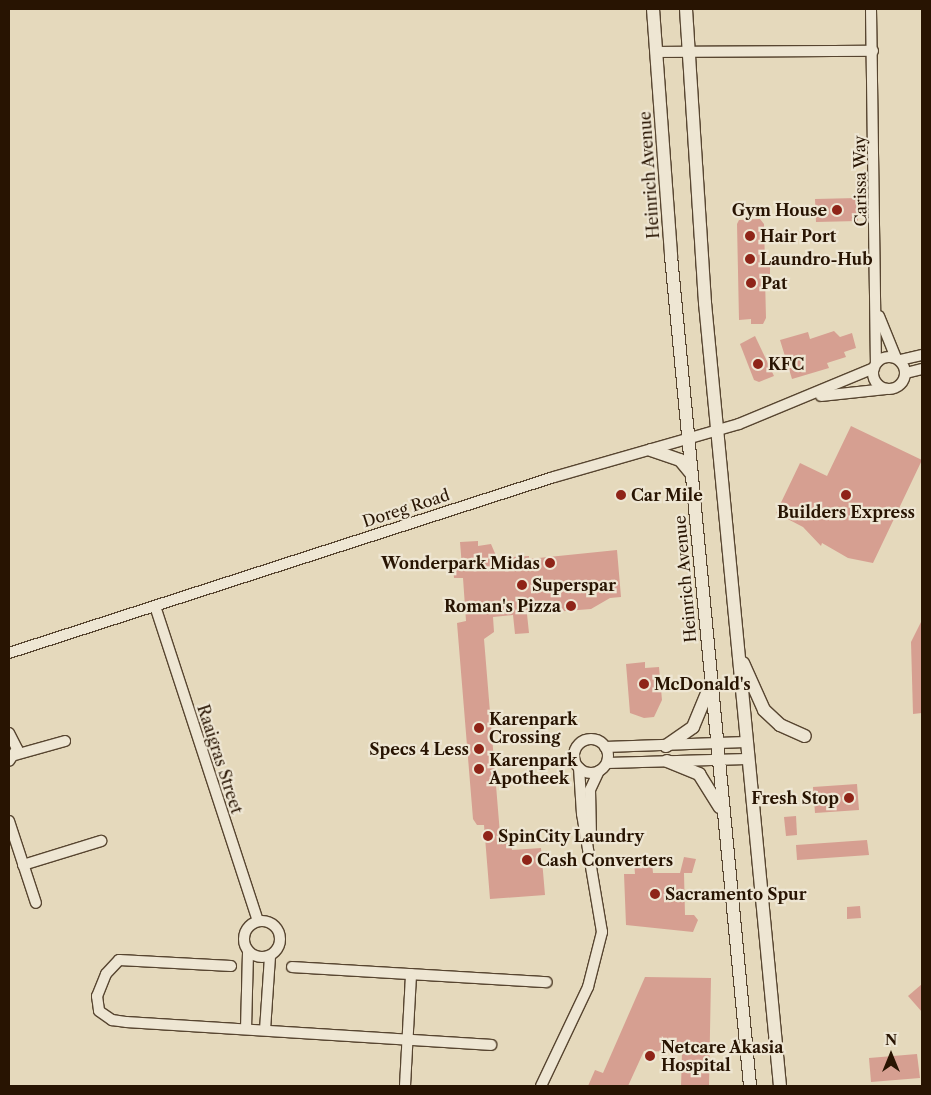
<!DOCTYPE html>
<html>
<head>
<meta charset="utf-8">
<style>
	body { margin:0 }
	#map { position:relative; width:931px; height:1095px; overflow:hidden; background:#e5d9bc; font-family:"Libre Caslon Text",serif }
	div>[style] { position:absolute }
	.building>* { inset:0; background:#d69f91 }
	.roads { filter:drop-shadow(1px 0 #574530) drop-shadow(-1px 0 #574530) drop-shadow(0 1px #574530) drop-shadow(0 -1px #574530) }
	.minor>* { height:10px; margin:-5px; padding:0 5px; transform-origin:5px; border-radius:5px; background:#eee6d3 }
	.minor>.ring { margin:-5px; padding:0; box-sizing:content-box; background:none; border:10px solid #eee6d3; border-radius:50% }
	.tertiary>* { height:12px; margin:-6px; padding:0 6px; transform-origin:6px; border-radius:6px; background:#eee6d3 }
	.dots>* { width:14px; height:14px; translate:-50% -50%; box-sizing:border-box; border:2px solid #eee6d3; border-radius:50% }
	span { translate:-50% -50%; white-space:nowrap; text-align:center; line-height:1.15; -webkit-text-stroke:4.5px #eee6d3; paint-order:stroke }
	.street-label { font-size:16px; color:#281402 }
	.poi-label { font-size:16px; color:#281402; font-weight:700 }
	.right { translate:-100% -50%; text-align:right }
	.left { translate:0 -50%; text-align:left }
	.frame { position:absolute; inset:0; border:10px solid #281402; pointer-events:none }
	.north { position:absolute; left:866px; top:1030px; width:50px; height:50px; -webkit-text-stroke:4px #eee6d3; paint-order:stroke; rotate:0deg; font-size:14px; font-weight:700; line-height:20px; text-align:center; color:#281402 }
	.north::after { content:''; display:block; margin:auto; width:18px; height:22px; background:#281402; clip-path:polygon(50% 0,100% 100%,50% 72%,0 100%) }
</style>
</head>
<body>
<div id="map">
	<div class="building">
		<div style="clip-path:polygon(857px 198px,858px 221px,816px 222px,815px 199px)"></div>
		<div style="clip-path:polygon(760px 219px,764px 224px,765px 264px,770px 264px,770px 277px,765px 278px,766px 318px,763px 324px,751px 324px,751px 319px,739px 320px,737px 224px,739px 220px)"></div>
		<div style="clip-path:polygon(834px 331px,840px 337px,852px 333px,856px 348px,844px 352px,846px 357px,827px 363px,829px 368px,792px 379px,780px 340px,808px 332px,810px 339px)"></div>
		<div style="clip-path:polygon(755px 336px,774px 376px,759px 382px,754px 380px,740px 344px)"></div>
		<div style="clip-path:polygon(851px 426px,922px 460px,873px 563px,848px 558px,822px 543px,821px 546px,803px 527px,776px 513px,800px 463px,827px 476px)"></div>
		<div style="clip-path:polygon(478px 541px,478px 546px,491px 544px,497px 558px,529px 556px,529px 559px,617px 550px,621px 597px,610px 598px,591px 609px,527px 614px,529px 633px,515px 634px,513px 615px,493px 617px,494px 632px,484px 639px,500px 834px,510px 838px,512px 850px,541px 848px,545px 895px,490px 899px,484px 825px,477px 825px,473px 819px,457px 623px,466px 621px,463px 578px,454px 578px,453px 567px,462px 567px,460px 542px)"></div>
		<div style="clip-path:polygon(922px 620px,922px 713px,913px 714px,911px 642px)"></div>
		<div style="clip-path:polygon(645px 662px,645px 668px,659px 667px,662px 700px,654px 717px,644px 718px,630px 713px,626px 664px)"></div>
		<div style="clip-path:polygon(857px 784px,859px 810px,815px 813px,813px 787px)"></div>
		<div style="clip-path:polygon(796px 816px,797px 835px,786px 836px,784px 817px)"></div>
		<div style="clip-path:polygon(867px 840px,869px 855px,797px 860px,796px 845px)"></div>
		<div style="clip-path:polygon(642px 856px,652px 862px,653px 873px,680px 873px,684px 857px,696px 859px,692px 873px,684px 873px,685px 915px,694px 915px,698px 920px,693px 932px,626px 925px,624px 874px,635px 874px,634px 862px)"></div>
		<div style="clip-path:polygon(860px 906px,861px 918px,847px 919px,847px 907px)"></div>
		<div style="clip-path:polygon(645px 977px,711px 978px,709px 1086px,681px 1086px,682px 1052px,644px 1051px,628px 1086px,588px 1086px,595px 1070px,603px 1073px)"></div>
		<div style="clip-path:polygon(922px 984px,922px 1012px,908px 996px)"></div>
		<div style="clip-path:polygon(917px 1054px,920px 1078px,871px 1082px,869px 1058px)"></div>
	</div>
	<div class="roads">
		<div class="minor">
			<div style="left:871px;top:9px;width:354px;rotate:89.2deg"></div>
			<div style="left:656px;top:52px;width:217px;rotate:-0.3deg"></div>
			<div style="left:879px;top:316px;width:45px;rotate:68deg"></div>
			<div class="ring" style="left:873px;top:357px;width:22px;height:22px"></div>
			<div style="left:900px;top:360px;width:23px;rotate:-13deg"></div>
			<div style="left:906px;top:373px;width:16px;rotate:-14deg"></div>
			<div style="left:821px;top:396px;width:65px;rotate:-6.1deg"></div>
			<div style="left:155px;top:606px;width:331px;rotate:71.9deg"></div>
			<div style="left:9px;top:653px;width:573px;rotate:-17.9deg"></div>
			<div style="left:554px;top:477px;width:192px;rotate:-16deg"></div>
			<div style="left:739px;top:424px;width:146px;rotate:-22.5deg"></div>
			<div style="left:9px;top:733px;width:18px;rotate:63deg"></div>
			<div style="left:17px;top:749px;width:14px;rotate:124deg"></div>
			<div class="ring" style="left:574px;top:739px;width:24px;height:24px"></div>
			<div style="left:605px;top:747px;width:141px;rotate:-2deg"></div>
			<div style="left:15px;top:755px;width:52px;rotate:-15.6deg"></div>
			<div style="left:607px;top:763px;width:140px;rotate:-1.6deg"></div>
			<div style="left:9px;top:821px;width:86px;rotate:71.8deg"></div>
			<div style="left:591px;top:837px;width:47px;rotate:-91.2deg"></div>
			<div style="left:590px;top:790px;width:21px;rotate:-65deg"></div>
			<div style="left:23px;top:865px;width:82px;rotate:-17.1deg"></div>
			<div class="ring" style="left:244px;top:921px;width:26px;height:26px"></div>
			<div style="left:231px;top:966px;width:112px;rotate:-176.9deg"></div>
			<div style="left:119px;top:960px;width:19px;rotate:133deg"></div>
			<div style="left:106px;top:974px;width:24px;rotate:112deg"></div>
			<div style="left:97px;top:996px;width:15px;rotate:82deg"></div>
			<div style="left:99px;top:1011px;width:16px;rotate:35deg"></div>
			<div style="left:112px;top:1020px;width:15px;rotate:8deg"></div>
			<div style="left:127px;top:1022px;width:365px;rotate:3.6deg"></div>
			<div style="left:292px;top:967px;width:255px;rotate:3.4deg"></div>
			<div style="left:246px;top:1029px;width:77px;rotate:-88.5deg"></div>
			<div style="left:265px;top:1030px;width:74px;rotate:-86.1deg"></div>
			<div style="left:405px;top:1086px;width:112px;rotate:-86.9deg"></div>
			<div style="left:541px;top:1086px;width:110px;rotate:-64.6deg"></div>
			<div style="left:588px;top:987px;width:57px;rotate:-75.7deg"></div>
			<div style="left:602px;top:932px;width:120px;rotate:-99.6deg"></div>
			<div style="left:582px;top:814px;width:46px;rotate:-93.7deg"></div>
		</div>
		<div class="tertiary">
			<div style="left:653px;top:9px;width:248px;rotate:85.8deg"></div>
			<div style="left:671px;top:256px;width:834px;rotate:84.56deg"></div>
			<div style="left:686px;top:9px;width:295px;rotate:86.3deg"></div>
			<div style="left:705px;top:303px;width:787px;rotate:84.53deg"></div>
			<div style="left:651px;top:450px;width:31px;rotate:19deg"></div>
			<div style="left:680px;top:460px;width:17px;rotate:50deg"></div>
			<div style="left:743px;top:663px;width:51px;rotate:65.9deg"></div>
			<div style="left:764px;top:710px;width:22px;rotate:43deg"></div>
			<div style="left:780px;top:725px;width:27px;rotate:24deg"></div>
			<div style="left:666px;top:746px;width:33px;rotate:-35deg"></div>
			<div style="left:693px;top:727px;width:44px;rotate:-67.5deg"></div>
			<div style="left:667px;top:761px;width:35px;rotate:22deg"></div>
			<div style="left:699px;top:774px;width:39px;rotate:58deg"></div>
		</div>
	</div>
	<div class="dots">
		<div style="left:837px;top:210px;background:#8f2418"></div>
		<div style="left:750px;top:236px;background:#8f2418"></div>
		<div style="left:750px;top:259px;background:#8f2418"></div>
		<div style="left:751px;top:283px;background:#8f2418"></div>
		<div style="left:758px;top:364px;background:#8f2418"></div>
		<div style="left:621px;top:495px;background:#8f2418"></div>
		<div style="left:846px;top:495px;background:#8f2418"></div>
		<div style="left:550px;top:563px;background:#8f2418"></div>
		<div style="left:522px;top:585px;background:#8f2418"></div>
		<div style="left:571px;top:606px;background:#8f2418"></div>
		<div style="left:644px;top:684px;background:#8f2418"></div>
		<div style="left:479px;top:728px;background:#8f2418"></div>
		<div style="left:479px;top:749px;background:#8f2418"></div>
		<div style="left:479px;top:769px;background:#8f2418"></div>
		<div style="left:849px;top:798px;background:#8f2418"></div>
		<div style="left:488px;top:836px;background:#8f2418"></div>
		<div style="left:527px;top:860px;background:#8f2418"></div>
		<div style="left:655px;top:894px;background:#8f2418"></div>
		<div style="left:650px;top:1056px;background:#8f2418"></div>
	</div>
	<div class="street-label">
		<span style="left:649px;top:175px;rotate:-94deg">Heinrich Avenue</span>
		<span style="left:860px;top:181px;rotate:-91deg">Carissa Way</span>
		<span style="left:406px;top:508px;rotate:-18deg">Doreg Road</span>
		<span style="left:685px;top:579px;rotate:-95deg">Heinrich Avenue</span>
		<span style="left:220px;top:759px;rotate:72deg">Raaigras Street</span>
	</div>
	<div class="poi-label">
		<span class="right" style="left:827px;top:210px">Gym House</span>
		<span class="left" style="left:760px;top:236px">Hair Port</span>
		<span class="left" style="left:760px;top:259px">Laundro-Hub</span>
		<span class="left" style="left:761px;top:283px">Pat</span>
		<span class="left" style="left:768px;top:364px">KFC</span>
		<span class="left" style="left:631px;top:495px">Car Mile</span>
		<span style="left:846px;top:512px">Builders Express</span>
		<span class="right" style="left:540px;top:563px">Wonderpark Midas</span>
		<span class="left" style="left:532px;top:585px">Superspar</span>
		<span class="right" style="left:561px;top:606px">Roman's Pizza</span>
		<span class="left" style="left:654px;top:684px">McDonald's</span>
		<span class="left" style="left:489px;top:728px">Karenpark<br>Crossing</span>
		<span class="right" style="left:469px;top:749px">Specs 4 Less</span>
		<span class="left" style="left:489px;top:769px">Karenpark<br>Apotheek</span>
		<span class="right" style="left:839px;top:798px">Fresh Stop</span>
		<span class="left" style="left:498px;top:836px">SpinCity Laundry</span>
		<span class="left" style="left:537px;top:860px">Cash Converters</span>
		<span class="left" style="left:665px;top:894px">Sacramento Spur</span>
		<span class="left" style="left:661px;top:1056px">Netcare Akasia<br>Hospital</span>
	</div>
	<div class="frame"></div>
	<div class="north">N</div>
</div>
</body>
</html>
